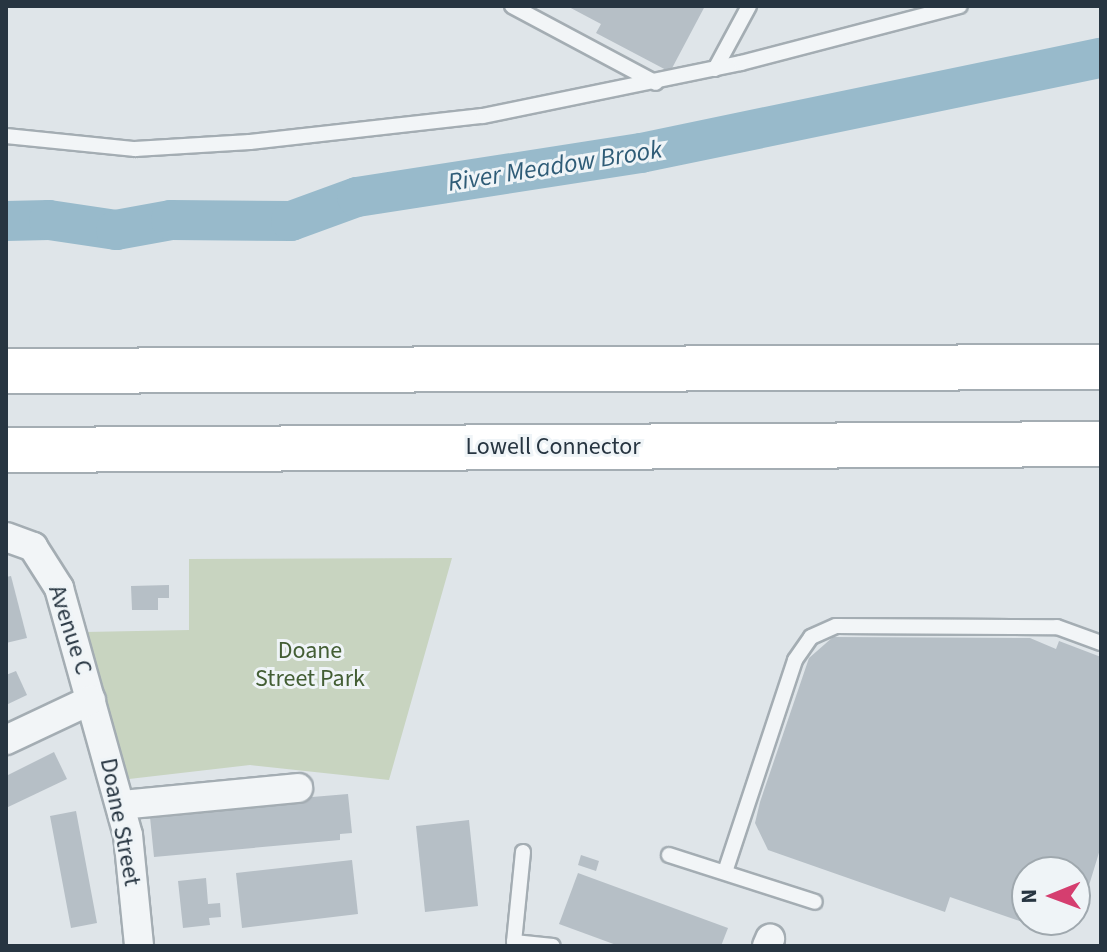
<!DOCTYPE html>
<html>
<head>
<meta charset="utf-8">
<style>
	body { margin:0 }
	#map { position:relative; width:1107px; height:952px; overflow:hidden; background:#dfe5e9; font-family:"Source Sans 3",sans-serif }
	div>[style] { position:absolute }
	.green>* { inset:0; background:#c8d4c0 }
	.river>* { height:40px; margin:-20px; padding:0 20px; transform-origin:20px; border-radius:20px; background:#98bacb }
	.building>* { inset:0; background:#b6bfc6 }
	.roads { filter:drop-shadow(2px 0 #a4adb3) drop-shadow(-2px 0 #a4adb3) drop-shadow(0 2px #a4adb3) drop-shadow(0 -2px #a4adb3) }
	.service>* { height:14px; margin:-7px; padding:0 7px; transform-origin:7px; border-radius:7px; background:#f2f5f7 }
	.minor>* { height:28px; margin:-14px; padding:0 14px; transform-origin:14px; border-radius:14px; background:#f2f5f7 }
	.motorway>* { height:44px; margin:-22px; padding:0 22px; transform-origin:22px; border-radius:22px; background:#fff }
	span { translate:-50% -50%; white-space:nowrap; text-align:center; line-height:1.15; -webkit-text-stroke:6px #eff4f7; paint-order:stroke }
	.street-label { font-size:24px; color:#273541 }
	.park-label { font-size:24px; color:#435e34 }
	.water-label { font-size:26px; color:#2f5c77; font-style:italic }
	.frame { position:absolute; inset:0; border:8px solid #273541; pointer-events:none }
	.north { position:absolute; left:1011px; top:856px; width:80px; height:80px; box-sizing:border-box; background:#eff4f7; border:2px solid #9fa8ae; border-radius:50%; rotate:269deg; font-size:22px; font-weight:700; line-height:32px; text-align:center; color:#273541 }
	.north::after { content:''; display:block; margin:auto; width:28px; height:36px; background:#d53e6f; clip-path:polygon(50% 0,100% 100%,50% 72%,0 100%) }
</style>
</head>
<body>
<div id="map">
	<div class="green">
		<div style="clip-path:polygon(452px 558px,389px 780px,250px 765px,129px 779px,85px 632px,189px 630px,189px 559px)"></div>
	</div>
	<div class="river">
		<div style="left:6px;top:221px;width:43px;rotate:-1.3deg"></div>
		<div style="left:49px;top:220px;width:68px;rotate:8.5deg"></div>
		<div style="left:116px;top:230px;width:56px;rotate:-10.3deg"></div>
		<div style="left:171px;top:220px;width:120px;rotate:0.5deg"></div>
		<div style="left:291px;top:221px;width:70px;rotate:-20deg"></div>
		<div style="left:357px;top:197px;width:287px;rotate:-8.8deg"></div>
		<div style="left:641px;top:153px;width:470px;rotate:-11.7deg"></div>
	</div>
	<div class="building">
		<div style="clip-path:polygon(567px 6px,705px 6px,670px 72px,596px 33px,601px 24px)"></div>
		<div style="clip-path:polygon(11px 576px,27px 638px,6px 643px,6px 577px)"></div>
		<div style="clip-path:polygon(169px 585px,169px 598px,158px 598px,158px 610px,132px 610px,131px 586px)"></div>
		<div style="clip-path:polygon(833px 637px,1030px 638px,1056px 649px,1059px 641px,1101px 657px,1101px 846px,1080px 915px,1075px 917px,1075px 872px,1027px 872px,1027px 920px,1069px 920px,1046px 930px,950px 897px,945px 912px,768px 850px,755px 823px,760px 802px,809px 658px)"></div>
		<div style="clip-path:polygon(16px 671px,27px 695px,6px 705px,6px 675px)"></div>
		<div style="clip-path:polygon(54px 752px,67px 779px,6px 808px,6px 776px)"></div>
		<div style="clip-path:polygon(312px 792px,312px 797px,348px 794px,352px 833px,340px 834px,340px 840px,154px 857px,149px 807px)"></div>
		<div style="clip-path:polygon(76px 811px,97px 923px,71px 928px,50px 816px)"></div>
		<div style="clip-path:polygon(469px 820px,478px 906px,425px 912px,416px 826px)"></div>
		<div style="clip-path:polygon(581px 855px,599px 861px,596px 871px,578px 865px)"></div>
		<div style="clip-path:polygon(352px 860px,358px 914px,242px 928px,236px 873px)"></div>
		<div style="clip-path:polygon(578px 873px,728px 928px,721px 946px,619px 946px,559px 924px)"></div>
		<div style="clip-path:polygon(206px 878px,208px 904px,220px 903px,221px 917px,209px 918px,210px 925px,183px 928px,178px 881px)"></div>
	</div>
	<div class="roads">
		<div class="service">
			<div style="left:512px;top:6px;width:163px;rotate:28.1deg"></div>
			<div style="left:715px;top:69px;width:72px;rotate:-61.6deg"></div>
			<div style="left:6px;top:136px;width:130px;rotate:5.8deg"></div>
			<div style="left:135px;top:149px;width:115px;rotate:-3.5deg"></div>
			<div style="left:250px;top:142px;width:234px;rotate:-6.4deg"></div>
			<div style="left:483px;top:116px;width:263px;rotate:-11.6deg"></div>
			<div style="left:741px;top:63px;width:226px;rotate:-14.6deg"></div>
			<div style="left:523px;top:852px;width:90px;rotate:95.7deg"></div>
			<div style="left:514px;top:942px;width:39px;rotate:6deg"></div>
			<div style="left:669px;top:855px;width:153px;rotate:17.8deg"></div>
			<div style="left:725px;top:872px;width:223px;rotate:-71.7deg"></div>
			<div style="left:795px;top:660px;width:28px;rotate:-55deg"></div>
			<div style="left:811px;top:637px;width:27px;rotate:-24deg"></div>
			<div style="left:836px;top:626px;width:221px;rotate:0.3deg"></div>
			<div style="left:1057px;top:627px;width:47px;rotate:20deg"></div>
		</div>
		<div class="minor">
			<div style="left:6px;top:537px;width:29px;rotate:20deg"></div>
			<div style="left:33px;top:547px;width:49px;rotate:57.6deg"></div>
			<div style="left:59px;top:588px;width:256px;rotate:74.4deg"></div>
			<div style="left:128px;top:835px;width:112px;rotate:84.3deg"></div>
			<div style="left:6px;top:740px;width:94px;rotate:-25.2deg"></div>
			<div style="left:121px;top:805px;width:178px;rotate:-5.5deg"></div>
			<div style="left:767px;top:946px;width:8px;rotate:-67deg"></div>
		</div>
		<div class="motorway">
			<div style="left:6px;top:371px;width:1095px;rotate:-0.21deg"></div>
			<div style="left:6px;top:450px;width:1095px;rotate:-0.31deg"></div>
		</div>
	</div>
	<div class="street-label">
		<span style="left:553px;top:447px">Lowell Connector</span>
		<span style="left:70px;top:630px;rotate:72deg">Avenue C</span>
		<span style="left:120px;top:822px;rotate:79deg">Doane Street</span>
	</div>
	<div class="park-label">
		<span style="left:310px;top:665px">Doane<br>Street Park</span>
	</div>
	<div class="water-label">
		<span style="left:555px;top:166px;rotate:-9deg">River Meadow Brook</span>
	</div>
	<div class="frame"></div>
	<div class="north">N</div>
</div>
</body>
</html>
